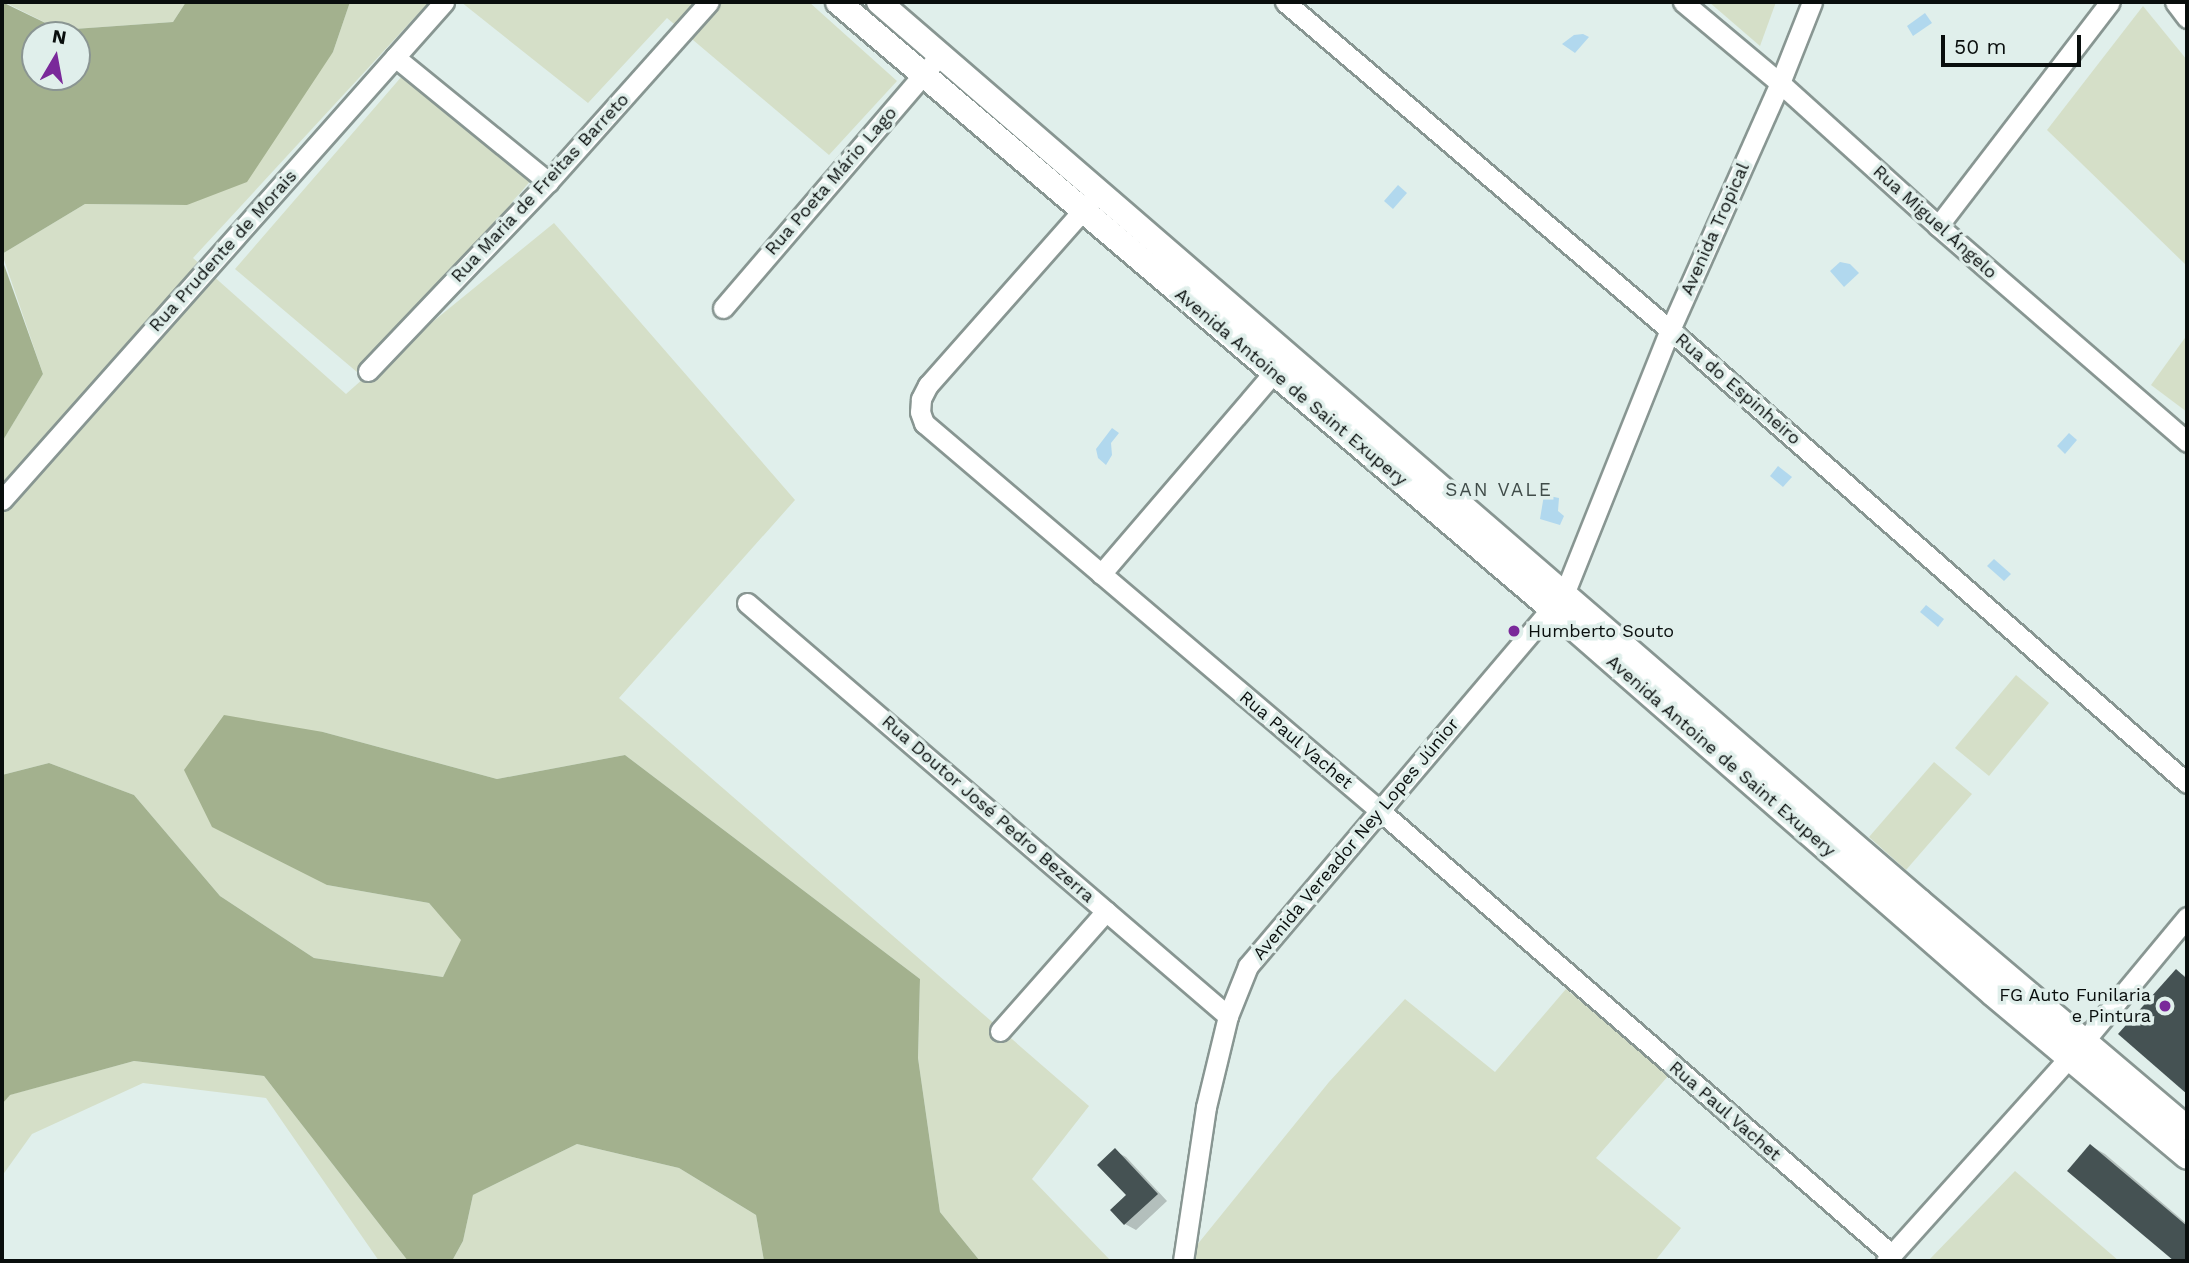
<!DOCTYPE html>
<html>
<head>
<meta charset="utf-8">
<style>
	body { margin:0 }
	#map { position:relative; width:2189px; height:1263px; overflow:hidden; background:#e0efeb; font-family:"Work Sans",sans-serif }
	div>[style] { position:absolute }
	.green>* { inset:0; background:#d5dfc8 }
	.forest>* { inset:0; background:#a3b18e }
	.water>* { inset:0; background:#b1d8ee }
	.shadow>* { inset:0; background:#0003 }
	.building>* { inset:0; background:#455253 }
	.roads { filter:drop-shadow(2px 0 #889692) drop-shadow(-2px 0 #889692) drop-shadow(0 2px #889692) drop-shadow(0 -2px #889692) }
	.minor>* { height:19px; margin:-9.5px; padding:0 9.5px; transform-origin:9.5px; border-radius:9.5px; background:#fff }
	.tertiary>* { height:24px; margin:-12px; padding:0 12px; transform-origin:12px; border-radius:12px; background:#fff }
	.dots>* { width:19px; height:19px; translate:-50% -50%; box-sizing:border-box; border:4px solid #e0efeb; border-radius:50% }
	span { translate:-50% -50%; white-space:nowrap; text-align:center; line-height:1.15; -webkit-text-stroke:7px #e0efeb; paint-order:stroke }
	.street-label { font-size:18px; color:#090e0d }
	.poi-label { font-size:18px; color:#090e0d }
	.left { translate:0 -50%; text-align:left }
	.right { translate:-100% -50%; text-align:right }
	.neighbourhood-label { font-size:19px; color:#404c49; letter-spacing:2px }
	.frame { position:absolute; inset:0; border:4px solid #090e0d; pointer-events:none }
	.north { position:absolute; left:21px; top:21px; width:70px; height:70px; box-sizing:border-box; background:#e0efeb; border:2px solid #8a9592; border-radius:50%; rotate:10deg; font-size:19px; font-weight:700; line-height:28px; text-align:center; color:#090e0d }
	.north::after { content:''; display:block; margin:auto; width:24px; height:32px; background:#7a299a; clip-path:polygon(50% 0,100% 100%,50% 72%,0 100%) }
	.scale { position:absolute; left:1941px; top:35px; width:140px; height:32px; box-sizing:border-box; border:4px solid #090e0d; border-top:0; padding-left:9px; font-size:21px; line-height:24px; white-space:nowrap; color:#090e0d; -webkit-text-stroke:5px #e0efeb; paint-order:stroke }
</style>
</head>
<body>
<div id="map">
	<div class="green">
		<div style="clip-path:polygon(4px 2px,186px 2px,173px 22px,60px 30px)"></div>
		<div style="clip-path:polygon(350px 2px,429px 2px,193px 258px,346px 394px,364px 378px,235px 269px,409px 68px,537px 173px,365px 377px,554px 223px,795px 500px,619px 698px,1089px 1106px,1032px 1179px,1111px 1261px,980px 1261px,940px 1212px,918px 1058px,920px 979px,625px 755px,497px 779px,323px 732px,327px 885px,429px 903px,462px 940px,443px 977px,314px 958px,220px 896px,134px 795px,49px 763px,2px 775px,2px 442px,43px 374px,2px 254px,85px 204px,187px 205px,333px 52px)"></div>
		<div style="clip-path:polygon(461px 2px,809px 2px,897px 81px,829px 155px,667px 18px,588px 103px)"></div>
		<div style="clip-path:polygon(1709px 2px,1776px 2px,1760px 46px)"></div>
		<div style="clip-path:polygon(2143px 6px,2187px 60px,2187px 266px,2047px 130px)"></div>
		<div style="clip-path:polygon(2187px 335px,2187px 412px,2151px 385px)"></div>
		<div style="clip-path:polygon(2016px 675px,2049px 703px,1989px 776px,1955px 748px)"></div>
		<div style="clip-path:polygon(1934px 762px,1972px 794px,1906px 870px,1869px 837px)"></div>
		<div style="clip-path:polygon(1566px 989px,1669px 1075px,1596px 1158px,1681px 1228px,1655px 1261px,1184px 1261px,1329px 1082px,1405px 999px,1495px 1072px)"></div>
		<div style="clip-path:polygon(134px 1061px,264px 1076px,408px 1261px,379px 1261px,266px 1098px,143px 1083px,32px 1134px,2px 1176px,2px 1104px,9px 1095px)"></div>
		<div style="clip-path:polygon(577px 1144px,679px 1168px,756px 1215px,764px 1261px,452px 1261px,463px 1241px,473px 1195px)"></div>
		<div style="clip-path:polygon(2015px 1171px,2119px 1261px,1928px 1261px)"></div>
	</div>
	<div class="forest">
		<div style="clip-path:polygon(evenodd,2px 2px,60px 30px,173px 22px,186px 2px,350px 2px,333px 52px,247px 182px,187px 205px,85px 204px,2px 254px,2px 2px,35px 35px,77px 35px,77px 77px,35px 77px,35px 35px)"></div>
		<div style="clip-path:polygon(2px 259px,43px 374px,2px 442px)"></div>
		<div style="clip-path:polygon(224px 715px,323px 732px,497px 779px,625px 755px,920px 979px,918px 1058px,940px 1212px,980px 1261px,764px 1261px,756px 1215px,679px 1168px,577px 1144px,473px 1195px,463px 1241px,452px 1261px,408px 1261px,264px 1076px,134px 1061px,10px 1095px,2px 1104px,2px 775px,49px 763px,134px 795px,220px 896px,314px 958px,443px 977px,461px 940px,429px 903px,327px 885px,212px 827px,184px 770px)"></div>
	</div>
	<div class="water">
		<div style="clip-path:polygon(1925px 13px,1932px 23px,1913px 36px,1907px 26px)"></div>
		<div style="clip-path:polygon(1583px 34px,1589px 37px,1575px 53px,1562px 44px,1574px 35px)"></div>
		<div style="clip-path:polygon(1398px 185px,1407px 193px,1393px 209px,1384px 201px)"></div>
		<div style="clip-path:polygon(1840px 262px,1850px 264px,1859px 273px,1844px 287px,1830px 271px)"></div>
		<div style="clip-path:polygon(1112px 428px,1119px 433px,1111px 443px,1112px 455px,1106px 465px,1098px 458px,1096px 449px)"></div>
		<div style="clip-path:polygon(2069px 433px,2077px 440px,2065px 454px,2057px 446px)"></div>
		<div style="clip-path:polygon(1778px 466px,1792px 477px,1783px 487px,1770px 476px)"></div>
		<div style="clip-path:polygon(1544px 495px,1559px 498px,1558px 511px,1564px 516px,1560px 525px,1540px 519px)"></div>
		<div style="clip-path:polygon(1994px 559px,2011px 574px,2004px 581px,1987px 566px)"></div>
		<div style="clip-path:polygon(1926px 605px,1944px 619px,1938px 627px,1920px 612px)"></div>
	</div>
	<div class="shadow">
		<div style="clip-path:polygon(2176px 971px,2187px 977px,2187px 1092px,2120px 1034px)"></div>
		<div style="clip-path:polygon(2091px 1146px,2105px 1154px,2187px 1224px,2187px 1261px,2177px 1261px,2070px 1170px)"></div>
		<div style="clip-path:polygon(1115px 1151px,1126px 1157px,1167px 1201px,1136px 1230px,1125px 1224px,1128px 1196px)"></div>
	</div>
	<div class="building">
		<div style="clip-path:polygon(2176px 969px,2187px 979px,2187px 1094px,2118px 1034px)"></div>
		<div style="clip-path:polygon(2090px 1144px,2187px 1226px,2187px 1261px,2174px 1261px,2067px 1171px)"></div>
		<div style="clip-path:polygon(1115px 1148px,1158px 1194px,1124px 1225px,1110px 1210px,1126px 1195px,1097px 1165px)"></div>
	</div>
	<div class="roads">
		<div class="minor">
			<div style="left:1285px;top:2px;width:506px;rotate:40.43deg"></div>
			<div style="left:1670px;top:330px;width:687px;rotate:41.23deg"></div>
			<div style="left:1683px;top:2px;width:126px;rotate:39.9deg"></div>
			<div style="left:1780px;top:83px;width:213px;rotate:42.1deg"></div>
			<div style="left:1938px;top:226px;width:330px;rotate:40.9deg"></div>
			<div style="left:2175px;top:2px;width:20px;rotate:53deg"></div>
			<div style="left:395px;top:57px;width:198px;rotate:39.2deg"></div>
			<div style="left:1091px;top:201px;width:246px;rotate:131.5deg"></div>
			<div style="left:928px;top:385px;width:16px;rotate:117deg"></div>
			<div style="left:921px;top:399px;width:13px;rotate:94deg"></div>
			<div style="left:920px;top:412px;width:12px;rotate:70deg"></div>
			<div style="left:924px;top:423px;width:597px;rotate:40.38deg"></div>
			<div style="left:1379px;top:810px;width:679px;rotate:40.94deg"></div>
			<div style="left:1938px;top:226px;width:282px;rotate:-52.5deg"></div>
			<div style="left:723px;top:308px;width:333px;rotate:-49.4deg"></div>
			<div style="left:368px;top:371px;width:261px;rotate:-46.4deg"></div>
			<div style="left:548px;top:182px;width:241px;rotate:-48.2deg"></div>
			<div style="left:2px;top:500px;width:666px;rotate:-48.41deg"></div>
			<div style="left:1101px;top:574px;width:265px;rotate:-49.4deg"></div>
			<div style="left:747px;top:603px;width:634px;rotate:40.65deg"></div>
			<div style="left:1000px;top:1031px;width:160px;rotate:-48.5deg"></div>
			<div style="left:1183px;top:1261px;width:156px;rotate:-81.5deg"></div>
			<div style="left:1206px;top:1107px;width:94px;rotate:-76.4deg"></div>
			<div style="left:1228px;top:1016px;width:54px;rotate:-68.2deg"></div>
			<div style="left:1248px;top:966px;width:490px;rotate:-49.7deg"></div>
			<div style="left:1565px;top:592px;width:282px;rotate:-68.2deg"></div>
			<div style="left:1670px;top:330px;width:270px;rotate:-66deg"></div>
			<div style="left:1780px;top:83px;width:87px;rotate:-68.4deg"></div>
			<div style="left:1886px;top:1261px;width:297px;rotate:-48deg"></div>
			<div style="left:2085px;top:1040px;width:160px;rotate:-50.3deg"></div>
		</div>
		<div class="tertiary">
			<div style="left:838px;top:2px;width:937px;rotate:40.37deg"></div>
			<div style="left:1552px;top:609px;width:585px;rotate:41.12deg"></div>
			<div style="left:1993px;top:994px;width:253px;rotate:40deg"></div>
			<div style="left:879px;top:2px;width:1375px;rotate:40.84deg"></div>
			<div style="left:1919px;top:901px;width:351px;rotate:40.3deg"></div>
		</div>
	</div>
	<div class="dots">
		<div style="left:1514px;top:631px;background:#7a299a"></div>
		<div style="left:2165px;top:1006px;background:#7a299a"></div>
	</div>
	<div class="street-label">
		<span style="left:831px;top:181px;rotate:-49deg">Rua Poeta Mário Lago</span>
		<span style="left:540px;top:188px;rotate:-47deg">Rua Maria de Freitas Barreto</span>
		<span style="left:1935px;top:222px;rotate:42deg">Rua Miguel Ángelo</span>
		<span style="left:1715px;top:229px;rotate:-66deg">Avenida Tropical</span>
		<span style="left:223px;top:251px;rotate:-48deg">Rua Prudente de Morais</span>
		<span style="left:1291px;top:387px;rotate:40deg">Avenida Antoine de Saint Exupery</span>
		<span style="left:1738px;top:389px;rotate:41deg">Rua do Espinheiro</span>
		<span style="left:1296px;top:740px;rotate:40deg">Rua Paul Vachet</span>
		<span style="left:1721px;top:756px;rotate:41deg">Avenida Antoine de Saint Exupery</span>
		<span style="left:988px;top:809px;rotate:41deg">Rua Doutor José Pedro Bezerra</span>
		<span style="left:1356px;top:839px;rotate:-50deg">Avenida Vereador Ney Lopes Júnior</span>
		<span style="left:1725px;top:1111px;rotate:41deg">Rua Paul Vachet</span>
	</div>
	<div class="poi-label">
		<span class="left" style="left:1528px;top:631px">Humberto Souto</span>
		<span class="right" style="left:2151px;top:1006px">FG Auto Funilaria<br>e Pintura</span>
	</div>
	<div class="neighbourhood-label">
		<span style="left:1499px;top:490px">SAN VALE</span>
	</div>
	<div class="frame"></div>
	<div class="north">N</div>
	<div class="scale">50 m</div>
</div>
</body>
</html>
